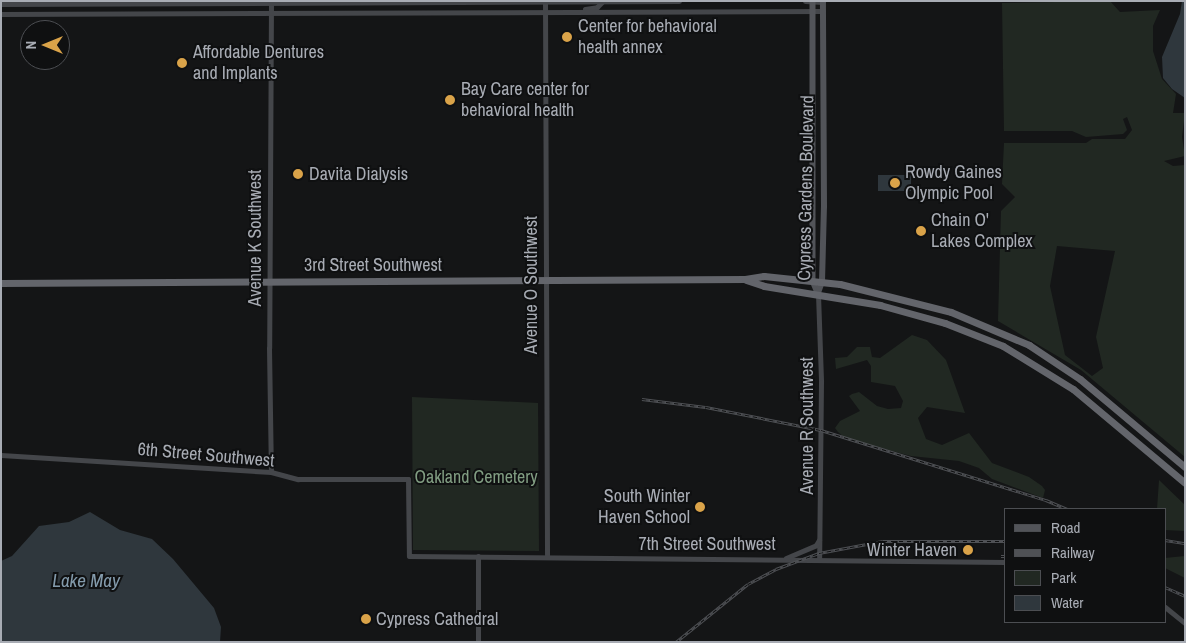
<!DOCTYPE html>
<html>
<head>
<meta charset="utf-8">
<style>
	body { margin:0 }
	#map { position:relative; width:1186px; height:643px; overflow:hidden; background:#141516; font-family:"Archivo Narrow",sans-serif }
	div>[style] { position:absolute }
	.green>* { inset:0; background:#212822 }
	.water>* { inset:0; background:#2f373d }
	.secondary>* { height:5px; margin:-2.5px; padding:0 2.5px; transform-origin:2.5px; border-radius:2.5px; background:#44464a }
	.primary>* { height:5.5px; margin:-2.75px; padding:0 2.75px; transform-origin:2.75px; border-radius:2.75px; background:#525459 }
	.highway>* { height:7px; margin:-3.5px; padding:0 3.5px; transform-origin:3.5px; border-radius:3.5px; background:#63656b }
	.rail>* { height:3px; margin-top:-1.5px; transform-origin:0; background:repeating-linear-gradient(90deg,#0f1011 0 4px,#4f5155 0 8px); box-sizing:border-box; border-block:1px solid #4f5155 }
	.dots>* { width:14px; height:14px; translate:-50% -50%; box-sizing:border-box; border:2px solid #0f1011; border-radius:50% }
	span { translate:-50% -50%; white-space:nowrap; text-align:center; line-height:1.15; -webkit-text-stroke:4px #0f1011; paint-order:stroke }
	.poi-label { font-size:18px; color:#a8acb4 }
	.left { translate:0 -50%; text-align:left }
	.right { translate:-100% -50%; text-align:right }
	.street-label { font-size:18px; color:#a8acb4 }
	.park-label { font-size:18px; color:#819d82 }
	.water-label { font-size:19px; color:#839aab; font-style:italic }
	.frame { position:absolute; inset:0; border:2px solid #a8acb4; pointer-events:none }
	.legend { position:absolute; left:1004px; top:508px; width:162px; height:115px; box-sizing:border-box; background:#0f1011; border:1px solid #4c4e52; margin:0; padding:6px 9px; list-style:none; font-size:15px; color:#a8acb4 }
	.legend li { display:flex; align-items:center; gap:10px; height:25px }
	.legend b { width:25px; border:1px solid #4c4e52 }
	.north { position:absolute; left:20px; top:20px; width:50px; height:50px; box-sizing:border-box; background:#0f1011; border:1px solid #4c4e52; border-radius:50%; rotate:270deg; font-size:14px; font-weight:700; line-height:20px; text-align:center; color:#a8acb4 }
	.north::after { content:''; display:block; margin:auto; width:18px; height:22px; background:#daa349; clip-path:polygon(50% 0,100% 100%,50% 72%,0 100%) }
</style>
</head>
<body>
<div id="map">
	<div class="green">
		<div style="clip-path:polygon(evenodd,1110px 1px,1120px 12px,1160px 10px,1153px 26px,1153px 51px,1162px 79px,1176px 94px,1173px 113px,1185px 113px,1182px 137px,1185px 156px,1164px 161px,1173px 166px,1185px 165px,1185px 457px,1081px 370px,998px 321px,1001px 211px,1015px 197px,1002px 184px,1004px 143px,1086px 143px,1092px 139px,1125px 139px,1132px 130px,1127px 117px,1123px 119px,1127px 130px,1123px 134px,1086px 137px,1072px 131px,1004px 131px,1002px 3px,1110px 1px,1057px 246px,1115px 251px,1096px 337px,1103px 368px,1092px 376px,1065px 355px,1050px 286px,1057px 246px)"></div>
		<div style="clip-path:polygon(912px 335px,927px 340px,946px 360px,965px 413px,927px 407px,918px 418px,926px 439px,942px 445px,969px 433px,992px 463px,1029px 477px,1042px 486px,1045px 490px,1043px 498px,992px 479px,979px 468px,959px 461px,911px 456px,846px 439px,838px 432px,835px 428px,840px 421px,860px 411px,849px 396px,852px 394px,859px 392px,877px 406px,888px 409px,901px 408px,903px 401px,895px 386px,871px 382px,871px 366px,867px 360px,836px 369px,835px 358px,847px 357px,857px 347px,870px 347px,872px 357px,880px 358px)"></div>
		<div style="clip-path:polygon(412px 397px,538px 403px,539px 551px,413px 550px)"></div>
		<div style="clip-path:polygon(1159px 480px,1185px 505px,1185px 531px,1165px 530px,1165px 509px,1157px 509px)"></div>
		<div style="clip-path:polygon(1185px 556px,1185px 578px,1165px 568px,1165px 558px)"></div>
	</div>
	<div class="water">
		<div style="clip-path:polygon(1182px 1px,1185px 1px,1185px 98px,1172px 89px,1163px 78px,1162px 57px,1180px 14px)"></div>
		<div style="clip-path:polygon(878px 175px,911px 175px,911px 191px,878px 191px)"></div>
		<div style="clip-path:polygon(90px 512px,120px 530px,152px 539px,173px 559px,214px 608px,221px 627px,220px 642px,1px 642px,1px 561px,12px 556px,39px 526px,69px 522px)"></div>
	</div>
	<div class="secondary">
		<div style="left:545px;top:1px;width:556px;rotate:89.79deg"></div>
		<div style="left:805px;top:1px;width:18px;rotate:3deg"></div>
		<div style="left:271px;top:2px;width:346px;rotate:90.3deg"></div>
		<div style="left:269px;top:348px;width:124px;rotate:89.1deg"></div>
		<div style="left:1px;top:4px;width:678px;rotate:-0.25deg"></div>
		<div style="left:585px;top:9px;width:12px;rotate:-9deg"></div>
		<div style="left:597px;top:7px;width:7px;rotate:-45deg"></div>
		<div style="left:1px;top:14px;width:822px;rotate:-0.21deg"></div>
		<div style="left:818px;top:294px;width:88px;rotate:88deg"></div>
		<div style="left:821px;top:382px;width:178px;rotate:90.6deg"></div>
		<div style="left:1px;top:455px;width:271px;rotate:3.6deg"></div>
		<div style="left:271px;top:472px;width:28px;rotate:15deg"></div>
		<div style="left:298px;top:479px;width:110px"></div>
		<div style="left:408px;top:479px;width:77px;rotate:89.3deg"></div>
		<div style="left:409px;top:556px;width:596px;rotate:0.58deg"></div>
		<div style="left:786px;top:558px;width:33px;rotate:-23deg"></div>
		<div style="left:816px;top:545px;width:6px;rotate:-59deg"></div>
		<div style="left:1165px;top:607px;width:26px;rotate:39deg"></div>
		<div style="left:478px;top:642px;width:86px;rotate:-90deg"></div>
	</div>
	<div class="primary">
		<div style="left:813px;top:1px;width:280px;rotate:90deg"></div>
		<div style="left:813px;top:281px;width:13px;rotate:67deg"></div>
		<div style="left:818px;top:293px;width:12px;rotate:-70deg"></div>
		<div style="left:822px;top:282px;width:75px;rotate:-88.5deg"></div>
		<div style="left:824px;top:207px;width:206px;rotate:-90.3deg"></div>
	</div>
	<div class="highway">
		<div style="left:746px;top:280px;width:19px;rotate:18deg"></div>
		<div style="left:764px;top:286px;width:118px;rotate:9.3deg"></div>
		<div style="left:880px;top:305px;width:67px;rotate:15.5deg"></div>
		<div style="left:945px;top:323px;width:62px;rotate:21.6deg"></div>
		<div style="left:1003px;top:346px;width:82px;rotate:31.6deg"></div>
		<div style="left:1073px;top:389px;width:146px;rotate:40deg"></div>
		<div style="left:1px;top:283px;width:744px;rotate:-0.31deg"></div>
		<div style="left:745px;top:279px;width:19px;rotate:-9deg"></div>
		<div style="left:764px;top:276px;width:76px;rotate:6deg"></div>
		<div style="left:840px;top:284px;width:114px;rotate:14.2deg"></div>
		<div style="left:951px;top:312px;width:85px;rotate:22.9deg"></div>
		<div style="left:1029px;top:345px;width:61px;rotate:33.7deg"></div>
		<div style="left:1080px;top:379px;width:137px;rotate:40deg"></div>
	</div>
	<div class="rail">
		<div style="left:642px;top:399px;width:64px;rotate:7.1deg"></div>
		<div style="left:706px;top:407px;width:117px;rotate:11.3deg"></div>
		<div style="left:821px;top:430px;width:236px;rotate:17.3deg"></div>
		<div style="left:1046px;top:500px;width:23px;rotate:23deg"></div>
		<div style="left:1165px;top:540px;width:20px;rotate:9deg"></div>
		<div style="left:1001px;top:556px;width:4px"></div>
		<div style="left:1165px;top:587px;width:22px;rotate:24deg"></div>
		<div style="left:676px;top:642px;width:92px;rotate:-38.9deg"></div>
		<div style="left:748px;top:584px;width:32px;rotate:-28deg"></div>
		<div style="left:776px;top:569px;width:46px;rotate:-20.4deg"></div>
		<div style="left:819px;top:553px;width:65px;rotate:-10.6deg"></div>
		<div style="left:883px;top:541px;width:122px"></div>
	</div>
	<div class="dots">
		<div style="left:567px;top:37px;background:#daa349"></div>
		<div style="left:182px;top:63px;background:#daa349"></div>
		<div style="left:450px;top:100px;background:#daa349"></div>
		<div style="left:298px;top:174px;background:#daa349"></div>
		<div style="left:895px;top:183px;background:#daa349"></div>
		<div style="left:921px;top:231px;background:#daa349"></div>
		<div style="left:700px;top:507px;background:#daa349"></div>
		<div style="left:968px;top:550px;background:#daa349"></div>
		<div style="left:366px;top:619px;background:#daa349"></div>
	</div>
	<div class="poi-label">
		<span class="left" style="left:578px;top:37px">Center for behavioral<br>health annex</span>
		<span class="left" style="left:193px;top:63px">Affordable Dentures<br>and Implants</span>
		<span class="left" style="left:461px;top:100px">Bay Care center for<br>behavioral health</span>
		<span class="left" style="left:905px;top:183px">Rowdy Gaines<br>Olympic Pool</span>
		<span class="left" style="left:309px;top:174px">Davita Dialysis</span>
		<span class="left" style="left:931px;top:231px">Chain O'<br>Lakes Complex</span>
		<span class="right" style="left:690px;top:507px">South Winter<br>Haven School</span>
		<span class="right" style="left:957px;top:550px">Winter Haven</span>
		<span class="left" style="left:376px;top:619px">Cypress Cathedral</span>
	</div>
	<div class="street-label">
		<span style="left:806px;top:188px;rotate:-89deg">Cypress Gardens Boulevard</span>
		<span style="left:255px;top:238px;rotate:-90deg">Avenue K Southwest</span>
		<span style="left:373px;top:265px">3rd Street Southwest</span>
		<span style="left:531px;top:285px;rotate:-90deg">Avenue O Southwest</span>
		<span style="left:807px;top:426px;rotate:-90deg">Avenue R Southwest</span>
		<span style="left:206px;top:455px;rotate:5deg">6th Street Southwest</span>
		<span style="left:707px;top:544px">7th Street Southwest</span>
	</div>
	<div class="park-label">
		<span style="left:476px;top:477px">Oakland Cemetery</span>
	</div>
	<div class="water-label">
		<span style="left:86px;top:581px">Lake May</span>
	</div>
	<div class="frame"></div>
	<ul class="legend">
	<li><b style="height:6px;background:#525459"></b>Road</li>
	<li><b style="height:6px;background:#4f5155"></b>Railway</li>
	<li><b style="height:14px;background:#212822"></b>Park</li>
	<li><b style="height:14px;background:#2f373d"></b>Water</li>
	</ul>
	<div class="north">N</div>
</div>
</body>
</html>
